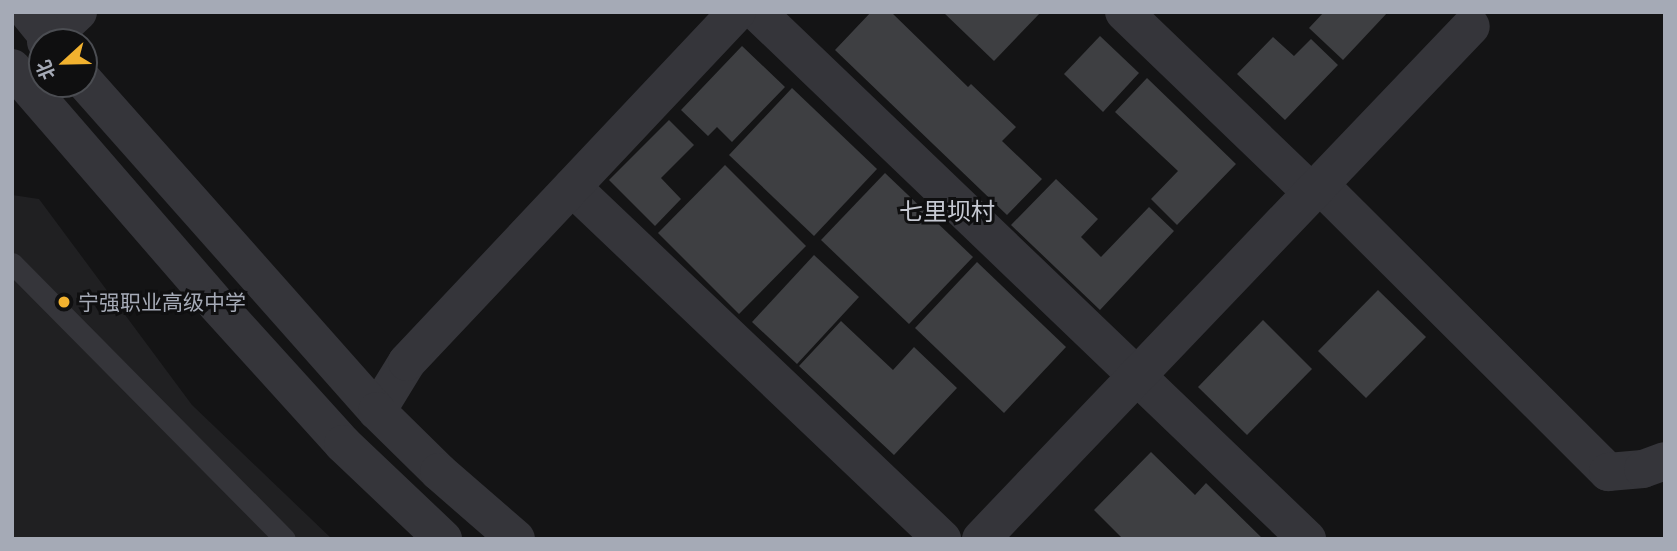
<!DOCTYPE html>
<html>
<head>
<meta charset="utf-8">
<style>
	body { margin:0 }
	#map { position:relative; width:1677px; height:551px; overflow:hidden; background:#141415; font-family:"Exo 2","Noto Sans SC",sans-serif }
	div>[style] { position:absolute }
	.built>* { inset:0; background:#202022 }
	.building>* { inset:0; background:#3e3f42 }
	.service>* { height:21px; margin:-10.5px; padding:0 10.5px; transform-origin:10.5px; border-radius:10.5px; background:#35353a }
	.minor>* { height:38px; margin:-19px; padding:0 19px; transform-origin:19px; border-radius:19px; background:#35353a }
	.tertiary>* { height:38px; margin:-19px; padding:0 19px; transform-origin:19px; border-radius:19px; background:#35353a }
	.dots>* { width:19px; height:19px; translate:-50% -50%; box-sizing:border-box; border:4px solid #0f0f10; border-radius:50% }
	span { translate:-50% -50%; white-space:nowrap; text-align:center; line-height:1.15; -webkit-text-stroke:6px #0f0f10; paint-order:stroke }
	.poi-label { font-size:21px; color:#a5aab6 }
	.left { translate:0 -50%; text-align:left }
	.quarter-label { font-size:24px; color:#c6c9d2 }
	.frame { position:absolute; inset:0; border:14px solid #a5aab6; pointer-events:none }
	.north { position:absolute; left:28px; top:28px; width:70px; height:70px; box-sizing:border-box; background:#0f0f10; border:2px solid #4b4d52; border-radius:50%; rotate:248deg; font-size:19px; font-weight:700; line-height:28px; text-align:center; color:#a5aab6 }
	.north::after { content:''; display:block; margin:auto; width:24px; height:32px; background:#f2b22f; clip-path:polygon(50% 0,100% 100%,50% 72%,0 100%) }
</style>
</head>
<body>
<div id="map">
	<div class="built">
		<div style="clip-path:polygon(12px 195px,39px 199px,192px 405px,332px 539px,12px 539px)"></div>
	</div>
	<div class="building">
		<div style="clip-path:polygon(871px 12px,891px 12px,968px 87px,971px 84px,1016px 127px,1002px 141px,1042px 179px,1007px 215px,835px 50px)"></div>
		<div style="clip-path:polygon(943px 12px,1041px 12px,994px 61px)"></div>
		<div style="clip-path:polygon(1324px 12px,1388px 12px,1343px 60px,1309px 28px)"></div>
		<div style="clip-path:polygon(1100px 36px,1139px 73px,1103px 112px,1064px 74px)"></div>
		<div style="clip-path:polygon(1273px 37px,1294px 56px,1311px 39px,1338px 65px,1285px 120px,1237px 74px)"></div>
		<div style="clip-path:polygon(742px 46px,785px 87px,732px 142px,717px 127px,708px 136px,681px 110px)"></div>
		<div style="clip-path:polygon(1147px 78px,1236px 164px,1177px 225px,1151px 199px,1178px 171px,1115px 112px)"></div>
		<div style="clip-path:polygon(792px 88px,877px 169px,814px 236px,729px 155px)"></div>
		<div style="clip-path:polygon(669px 120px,694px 145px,661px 178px,681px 199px,655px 226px,609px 180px)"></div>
		<div style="clip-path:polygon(725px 165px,806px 246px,739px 314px,658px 233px)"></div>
		<div style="clip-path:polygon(885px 173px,973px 257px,909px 324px,821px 240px)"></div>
		<div style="clip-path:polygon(1056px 179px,1098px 219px,1081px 237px,1101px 257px,1149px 207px,1174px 231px,1100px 310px,1011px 225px)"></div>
		<div style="clip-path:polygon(814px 255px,859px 297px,797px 364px,752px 322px)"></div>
		<div style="clip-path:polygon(977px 262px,1066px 347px,1004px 413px,915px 328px)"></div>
		<div style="clip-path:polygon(1378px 290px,1426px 337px,1366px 398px,1318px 351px)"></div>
		<div style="clip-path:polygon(1263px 320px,1312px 369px,1247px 435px,1198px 387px)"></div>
		<div style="clip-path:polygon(841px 321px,893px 370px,914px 347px,957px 388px,894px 455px,799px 366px)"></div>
		<div style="clip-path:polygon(1151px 452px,1195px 495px,1206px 483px,1263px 539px,1123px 539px,1094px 510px)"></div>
	</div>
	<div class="service">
		<div style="left:12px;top:263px;width:388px;rotate:45.3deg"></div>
	</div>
	<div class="minor">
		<div style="left:757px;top:12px;width:762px;rotate:43.78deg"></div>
		<div style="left:1124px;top:12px;width:261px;rotate:43.9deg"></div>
		<div style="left:46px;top:42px;width:44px;rotate:-43.2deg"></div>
		<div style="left:1320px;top:185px;width:407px;rotate:44.9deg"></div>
		<div style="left:1608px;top:472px;width:35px;rotate:-5deg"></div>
		<div style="left:1643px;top:469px;width:23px;rotate:-20deg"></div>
		<div style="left:572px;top:187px;width:511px;rotate:43.57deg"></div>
		<div style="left:377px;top:411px;width:57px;rotate:-58.5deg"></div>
		<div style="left:407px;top:362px;width:481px;rotate:-46.7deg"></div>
	</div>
	<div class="tertiary">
		<div style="left:28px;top:12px;width:38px;rotate:51deg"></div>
		<div style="left:12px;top:68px;width:313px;rotate:49.1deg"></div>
		<div style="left:217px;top:305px;width:188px;rotate:47.8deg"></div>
		<div style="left:343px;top:444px;width:138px;rotate:43.5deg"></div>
		<div style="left:84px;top:81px;width:441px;rotate:48.4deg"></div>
		<div style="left:377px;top:411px;width:87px;rotate:44.5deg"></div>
		<div style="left:439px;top:472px;width:102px;rotate:41deg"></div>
		<div style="left:981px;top:539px;width:709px;rotate:-46.31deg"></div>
	</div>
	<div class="dots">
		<div style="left:64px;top:302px;background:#f2b22f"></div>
	</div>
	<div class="poi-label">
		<span class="left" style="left:78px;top:302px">宁强职业高级中学</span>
	</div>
	<div class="quarter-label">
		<span style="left:947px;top:211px">七里坝村</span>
	</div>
	<div class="frame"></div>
	<div class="north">北</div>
</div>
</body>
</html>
